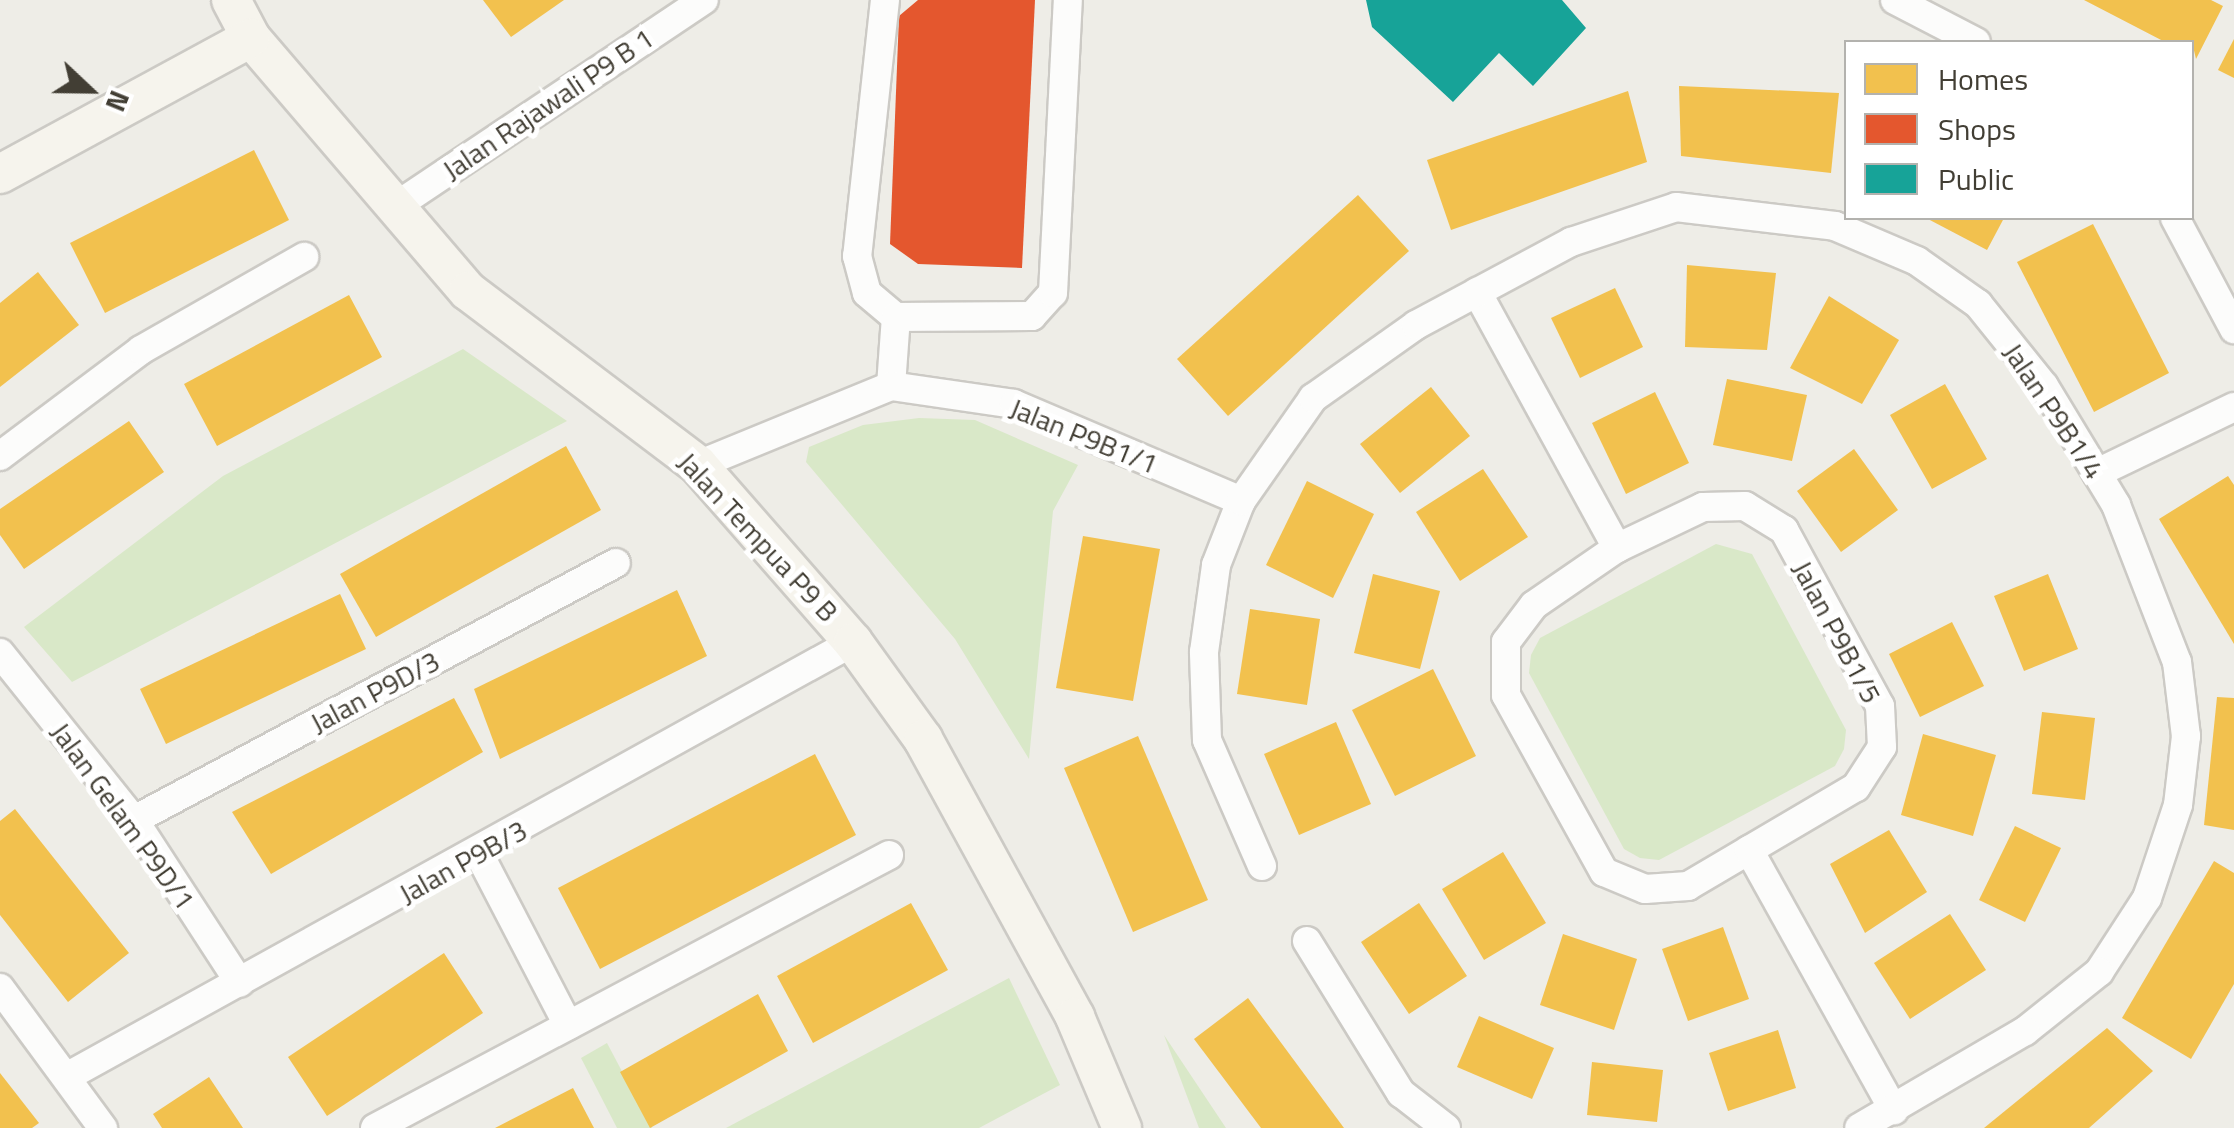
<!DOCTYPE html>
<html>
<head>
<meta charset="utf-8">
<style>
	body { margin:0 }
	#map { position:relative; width:2234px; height:1128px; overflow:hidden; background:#eeede7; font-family:"Titillium Web",sans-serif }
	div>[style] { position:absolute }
	.green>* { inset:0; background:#d9e8c8 }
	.homes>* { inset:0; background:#f2c14e }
	.shops>* { inset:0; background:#e4572e }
	.public>* { inset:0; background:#17a398 }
	.roads { filter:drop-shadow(2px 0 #cccac5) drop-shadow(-2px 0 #cccac5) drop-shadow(0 2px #cccac5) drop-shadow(0 -2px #cccac5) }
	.street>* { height:28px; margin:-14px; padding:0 14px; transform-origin:14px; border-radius:14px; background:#fcfcfb }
	.secondary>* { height:38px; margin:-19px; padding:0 19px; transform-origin:19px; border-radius:19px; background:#f6f4ed }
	span { translate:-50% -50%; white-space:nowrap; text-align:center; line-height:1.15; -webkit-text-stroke:10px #fff; paint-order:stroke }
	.street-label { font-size:28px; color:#423e34 }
	.legend { position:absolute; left:1844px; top:40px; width:350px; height:180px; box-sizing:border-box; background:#fff; border:2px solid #b3b2ae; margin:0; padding:12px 18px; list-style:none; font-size:30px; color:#423e34 }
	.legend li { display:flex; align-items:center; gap:20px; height:50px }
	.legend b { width:50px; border:2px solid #b3b2ae }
	.north { position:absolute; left:40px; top:40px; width:100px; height:100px; -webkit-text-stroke:8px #fff; paint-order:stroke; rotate:112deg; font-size:28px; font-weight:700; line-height:40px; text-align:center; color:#423e34 }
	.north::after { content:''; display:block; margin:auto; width:35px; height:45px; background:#423e34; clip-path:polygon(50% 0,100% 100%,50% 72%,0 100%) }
</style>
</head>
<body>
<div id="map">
	<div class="green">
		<div style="clip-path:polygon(463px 349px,567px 421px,72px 682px,24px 627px,223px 476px)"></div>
		<div style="clip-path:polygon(919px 418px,975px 420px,1078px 465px,1053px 511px,1029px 759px,955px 639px,806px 462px,809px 447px,863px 425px)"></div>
		<div style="clip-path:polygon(1716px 544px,1752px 554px,1846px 730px,1844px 749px,1835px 766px,1659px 860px,1640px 858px,1624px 849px,1529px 673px,1531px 655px,1540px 638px)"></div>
		<div style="clip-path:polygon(1009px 978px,1060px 1085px,979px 1128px,726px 1128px)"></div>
		<div style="clip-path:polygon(1164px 1035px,1226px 1128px,1199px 1128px)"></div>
		<div style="clip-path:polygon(607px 1043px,652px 1128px,617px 1128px,581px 1058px)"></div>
	</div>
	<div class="homes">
		<div style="clip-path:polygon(483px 0,564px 0,511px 37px)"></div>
		<div style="clip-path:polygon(2084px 0,2211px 0,2223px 6px,2196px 59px,2192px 42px,2165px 42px)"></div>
		<div style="clip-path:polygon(2234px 39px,2234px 78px,2218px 70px)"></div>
		<div style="clip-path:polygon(1679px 86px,1839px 93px,1831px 173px,1681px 156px)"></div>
		<div style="clip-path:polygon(1628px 91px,1647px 162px,1451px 230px,1427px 160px)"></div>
		<div style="clip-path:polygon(254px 150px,289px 220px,105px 313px,70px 243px)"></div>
		<div style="clip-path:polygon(1358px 195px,1409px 251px,1228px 416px,1177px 359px)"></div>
		<div style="clip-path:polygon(1926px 218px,2004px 218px,1987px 250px)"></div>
		<div style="clip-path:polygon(2093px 224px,2169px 373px,2094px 412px,2017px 262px)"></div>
		<div style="clip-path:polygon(1687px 265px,1776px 273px,1767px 350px,1685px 347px)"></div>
		<div style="clip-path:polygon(38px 272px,79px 325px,0 387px,0 303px)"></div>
		<div style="clip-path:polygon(1615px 288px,1643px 347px,1580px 378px,1551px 318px)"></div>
		<div style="clip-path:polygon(349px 295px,382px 357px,217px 446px,184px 384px)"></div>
		<div style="clip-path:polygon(1829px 296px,1899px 340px,1862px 404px,1790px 368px)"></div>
		<div style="clip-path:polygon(1727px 379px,1807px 395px,1792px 461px,1713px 445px)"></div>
		<div style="clip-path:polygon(1945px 384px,1987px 459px,1932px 489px,1890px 415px)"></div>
		<div style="clip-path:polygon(1431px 387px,1470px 436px,1400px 493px,1360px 444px)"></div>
		<div style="clip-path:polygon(1655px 392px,1689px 463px,1626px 494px,1592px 423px)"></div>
		<div style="clip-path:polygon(129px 421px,164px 472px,24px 569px,0 535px,0 509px)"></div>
		<div style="clip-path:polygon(566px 446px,601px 510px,376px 637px,340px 574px)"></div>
		<div style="clip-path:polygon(1854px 449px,1898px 510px,1841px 552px,1797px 491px)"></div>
		<div style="clip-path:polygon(1483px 469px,1528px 537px,1460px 581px,1416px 512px)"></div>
		<div style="clip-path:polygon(2228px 476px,2234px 485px,2234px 644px,2159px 519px)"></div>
		<div style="clip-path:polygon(1307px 481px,1374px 514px,1333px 598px,1266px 565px)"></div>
		<div style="clip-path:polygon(1083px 536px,1160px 549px,1133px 701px,1056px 688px)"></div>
		<div style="clip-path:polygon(1373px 574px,1440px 591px,1420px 669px,1354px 653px)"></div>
		<div style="clip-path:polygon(2048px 574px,2078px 649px,2024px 671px,1994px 596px)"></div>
		<div style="clip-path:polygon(677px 590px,707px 656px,500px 759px,474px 689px)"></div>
		<div style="clip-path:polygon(340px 594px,366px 649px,166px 744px,140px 689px)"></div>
		<div style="clip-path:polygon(1250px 609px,1320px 619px,1307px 705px,1237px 694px)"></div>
		<div style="clip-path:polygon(1952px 622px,1984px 686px,1920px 717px,1889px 654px)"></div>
		<div style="clip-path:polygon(1433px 669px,1476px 756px,1395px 796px,1352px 710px)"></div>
		<div style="clip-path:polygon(2217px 697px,2234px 698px,2234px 830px,2204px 825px)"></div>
		<div style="clip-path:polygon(454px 698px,483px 752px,271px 874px,232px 812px)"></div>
		<div style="clip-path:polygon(2042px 712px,2095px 718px,2085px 800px,2032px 794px)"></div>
		<div style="clip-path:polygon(1336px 722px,1371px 804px,1299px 835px,1264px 754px)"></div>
		<div style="clip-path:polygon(1923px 734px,1996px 755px,1973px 836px,1901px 815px)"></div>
		<div style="clip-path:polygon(1138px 736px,1208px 900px,1133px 932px,1064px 768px)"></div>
		<div style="clip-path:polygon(815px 754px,856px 835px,600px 969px,558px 888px)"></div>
		<div style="clip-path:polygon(15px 809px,129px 953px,68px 1002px,0 915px,0 821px)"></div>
		<div style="clip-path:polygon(2015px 826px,2061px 848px,2025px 922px,1979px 900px)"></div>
		<div style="clip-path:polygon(1889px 830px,1927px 892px,1865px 933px,1830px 864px)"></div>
		<div style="clip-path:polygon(1503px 852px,1546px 923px,1484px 960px,1442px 889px)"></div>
		<div style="clip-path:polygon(2214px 861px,2234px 873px,2234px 984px,2191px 1059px,2122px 1018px)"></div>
		<div style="clip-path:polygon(911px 903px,948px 970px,813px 1043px,777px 976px)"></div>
		<div style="clip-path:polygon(1419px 903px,1467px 976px,1409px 1014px,1361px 942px)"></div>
		<div style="clip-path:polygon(1950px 914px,1986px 970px,1910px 1019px,1874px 963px)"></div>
		<div style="clip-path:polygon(1723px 927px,1749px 999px,1688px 1021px,1662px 949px)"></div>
		<div style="clip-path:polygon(1563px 934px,1637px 959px,1614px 1030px,1540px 1005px)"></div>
		<div style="clip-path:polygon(444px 953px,483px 1013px,327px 1116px,288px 1057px)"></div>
		<div style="clip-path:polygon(758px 994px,788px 1051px,650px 1128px,620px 1072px)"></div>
		<div style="clip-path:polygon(1248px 998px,1344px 1128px,1261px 1128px,1194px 1039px)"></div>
		<div style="clip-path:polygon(1479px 1016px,1554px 1048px,1532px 1099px,1457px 1067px)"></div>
		<div style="clip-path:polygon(2107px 1028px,2153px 1071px,2089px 1128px,1984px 1128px)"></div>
		<div style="clip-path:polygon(1778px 1030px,1796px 1088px,1728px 1111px,1709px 1053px)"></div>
		<div style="clip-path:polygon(1592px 1062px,1663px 1070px,1657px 1122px,1587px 1115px)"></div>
		<div style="clip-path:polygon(0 1073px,39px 1123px,32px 1128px,0 1128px)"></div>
		<div style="clip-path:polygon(209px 1077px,243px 1128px,162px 1128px,153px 1114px)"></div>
		<div style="clip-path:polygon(573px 1088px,594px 1128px,495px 1128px)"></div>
	</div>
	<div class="shops">
		<div style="clip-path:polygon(918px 0,1035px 0,1022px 268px,918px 264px,890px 244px,899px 16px)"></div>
	</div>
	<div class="public">
		<div style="clip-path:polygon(1366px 0,1562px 0,1586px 28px,1533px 86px,1499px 53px,1453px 102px,1372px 27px)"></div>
	</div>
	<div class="roads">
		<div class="street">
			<div style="left:885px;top:0;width:258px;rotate:96.2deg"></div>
			<div style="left:857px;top:256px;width:38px;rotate:75deg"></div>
			<div style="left:867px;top:293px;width:38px;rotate:40deg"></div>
			<div style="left:896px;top:317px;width:136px;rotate:-0.4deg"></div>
			<div style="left:1032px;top:316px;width:31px;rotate:-48deg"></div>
			<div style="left:1053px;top:293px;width:293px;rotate:-87.1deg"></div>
			<div style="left:1895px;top:0;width:91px;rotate:27.4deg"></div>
			<div style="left:393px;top:208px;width:374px;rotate:-33.8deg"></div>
			<div style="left:2175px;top:218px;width:126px;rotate:62deg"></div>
			<div style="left:1477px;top:292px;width:292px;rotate:61.3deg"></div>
			<div style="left:891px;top:386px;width:69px;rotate:-85.9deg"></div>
			<div style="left:0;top:456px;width:176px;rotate:-36.9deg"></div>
			<div style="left:141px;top:350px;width:188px;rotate:-29.7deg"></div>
			<div style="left:698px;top:465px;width:209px;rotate:-22.3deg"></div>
			<div style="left:891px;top:386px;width:124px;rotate:8.3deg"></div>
			<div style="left:1014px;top:404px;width:247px;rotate:23.1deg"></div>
			<div style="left:2097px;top:473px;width:152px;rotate:-25.7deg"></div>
			<div style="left:1745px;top:506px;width:46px;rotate:31.6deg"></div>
			<div style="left:1784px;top:530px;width:200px;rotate:61.4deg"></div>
			<div style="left:1880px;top:706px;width:41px;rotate:87.2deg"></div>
			<div style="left:1882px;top:747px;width:48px;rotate:123deg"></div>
			<div style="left:1856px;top:787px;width:195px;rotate:149.5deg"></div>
			<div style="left:1688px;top:886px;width:43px;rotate:176deg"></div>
			<div style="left:1645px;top:889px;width:44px;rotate:-157.5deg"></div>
			<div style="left:1604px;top:872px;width:202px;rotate:-119deg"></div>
			<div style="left:1506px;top:695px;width:53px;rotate:-90deg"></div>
			<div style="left:1506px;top:642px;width:46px;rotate:-52.9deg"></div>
			<div style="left:1534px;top:605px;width:101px;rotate:-34.5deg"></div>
			<div style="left:1617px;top:548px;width:95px;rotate:-25.5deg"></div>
			<div style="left:1703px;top:507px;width:42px;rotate:-1.4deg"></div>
			<div style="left:0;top:653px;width:214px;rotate:51.3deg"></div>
			<div style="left:134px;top:820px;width:194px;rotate:57deg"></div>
			<div style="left:134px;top:820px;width:546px;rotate:-28.07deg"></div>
			<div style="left:1749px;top:850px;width:298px;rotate:60.9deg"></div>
			<div style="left:479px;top:854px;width:193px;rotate:62.5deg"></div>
			<div style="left:1262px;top:866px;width:137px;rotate:-113.6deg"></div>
			<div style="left:1207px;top:740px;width:88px;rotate:-92deg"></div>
			<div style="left:1204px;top:652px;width:88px;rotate:-82.1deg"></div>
			<div style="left:1216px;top:565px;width:69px;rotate:-68.7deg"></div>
			<div style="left:1241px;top:501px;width:126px;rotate:-55deg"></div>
			<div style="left:1313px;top:398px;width:126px;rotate:-35.3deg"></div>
			<div style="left:1416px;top:325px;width:176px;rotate:-28.2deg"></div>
			<div style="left:1571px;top:242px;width:111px;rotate:-18.4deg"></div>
			<div style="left:1676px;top:207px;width:160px;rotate:6.8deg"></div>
			<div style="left:1835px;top:226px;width:89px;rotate:23.1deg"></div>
			<div style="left:1917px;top:261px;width:75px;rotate:35.2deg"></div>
			<div style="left:1978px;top:304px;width:105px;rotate:51.2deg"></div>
			<div style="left:2044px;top:386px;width:139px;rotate:58.8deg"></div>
			<div style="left:2116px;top:505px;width:168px;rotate:68.8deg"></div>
			<div style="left:2177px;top:662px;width:75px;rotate:83.1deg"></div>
			<div style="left:2186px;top:736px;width:69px;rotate:96.6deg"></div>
			<div style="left:2178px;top:805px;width:98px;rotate:108.4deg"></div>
			<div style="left:2147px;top:898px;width:88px;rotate:123deg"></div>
			<div style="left:2099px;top:972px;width:95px;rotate:141.4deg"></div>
			<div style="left:2025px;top:1031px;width:192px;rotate:149.7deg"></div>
			<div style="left:1307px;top:941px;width:179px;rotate:58.3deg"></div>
			<div style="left:1401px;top:1093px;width:57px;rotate:37.9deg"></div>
			<div style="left:0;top:988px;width:174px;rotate:53.7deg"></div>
			<div style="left:70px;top:1075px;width:895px;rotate:-28.94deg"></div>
			<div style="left:375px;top:1128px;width:582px;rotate:-27.97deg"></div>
		</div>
		<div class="secondary">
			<div style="left:231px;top:0;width:43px;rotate:62.2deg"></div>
			<div style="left:251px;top:38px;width:333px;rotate:49.4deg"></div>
			<div style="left:468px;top:291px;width:288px;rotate:37.1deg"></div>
			<div style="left:698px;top:465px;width:235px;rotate:48.8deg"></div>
			<div style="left:853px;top:642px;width:120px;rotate:54.2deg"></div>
			<div style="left:923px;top:739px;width:317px;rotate:61.3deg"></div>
			<div style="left:1075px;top:1017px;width:121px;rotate:67.1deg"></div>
			<div style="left:0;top:174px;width:285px;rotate:-28.5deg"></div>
		</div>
	</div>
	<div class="street-label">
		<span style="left:548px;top:104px;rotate:-34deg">Jalan Rajawali P9 B 1</span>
		<span style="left:2054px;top:411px;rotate:56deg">Jalan P9B1/4</span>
		<span style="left:1084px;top:436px;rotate:22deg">Jalan P9B1/1</span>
		<span style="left:758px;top:537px;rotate:47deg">Jalan Tempua P9 B</span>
		<span style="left:1837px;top:632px;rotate:62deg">Jalan P9B1/5</span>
		<span style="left:375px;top:692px;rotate:-28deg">Jalan P9D/3</span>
		<span style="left:123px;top:816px;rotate:54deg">Jalan Gelam P9D/1</span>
		<span style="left:463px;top:862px;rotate:-29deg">Jalan P9B/3</span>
	</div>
	<ul class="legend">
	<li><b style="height:28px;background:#f2c14e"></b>Homes</li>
	<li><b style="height:28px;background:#e4572e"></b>Shops</li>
	<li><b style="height:28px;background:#17a398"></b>Public</li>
	</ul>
	<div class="north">N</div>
</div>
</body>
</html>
